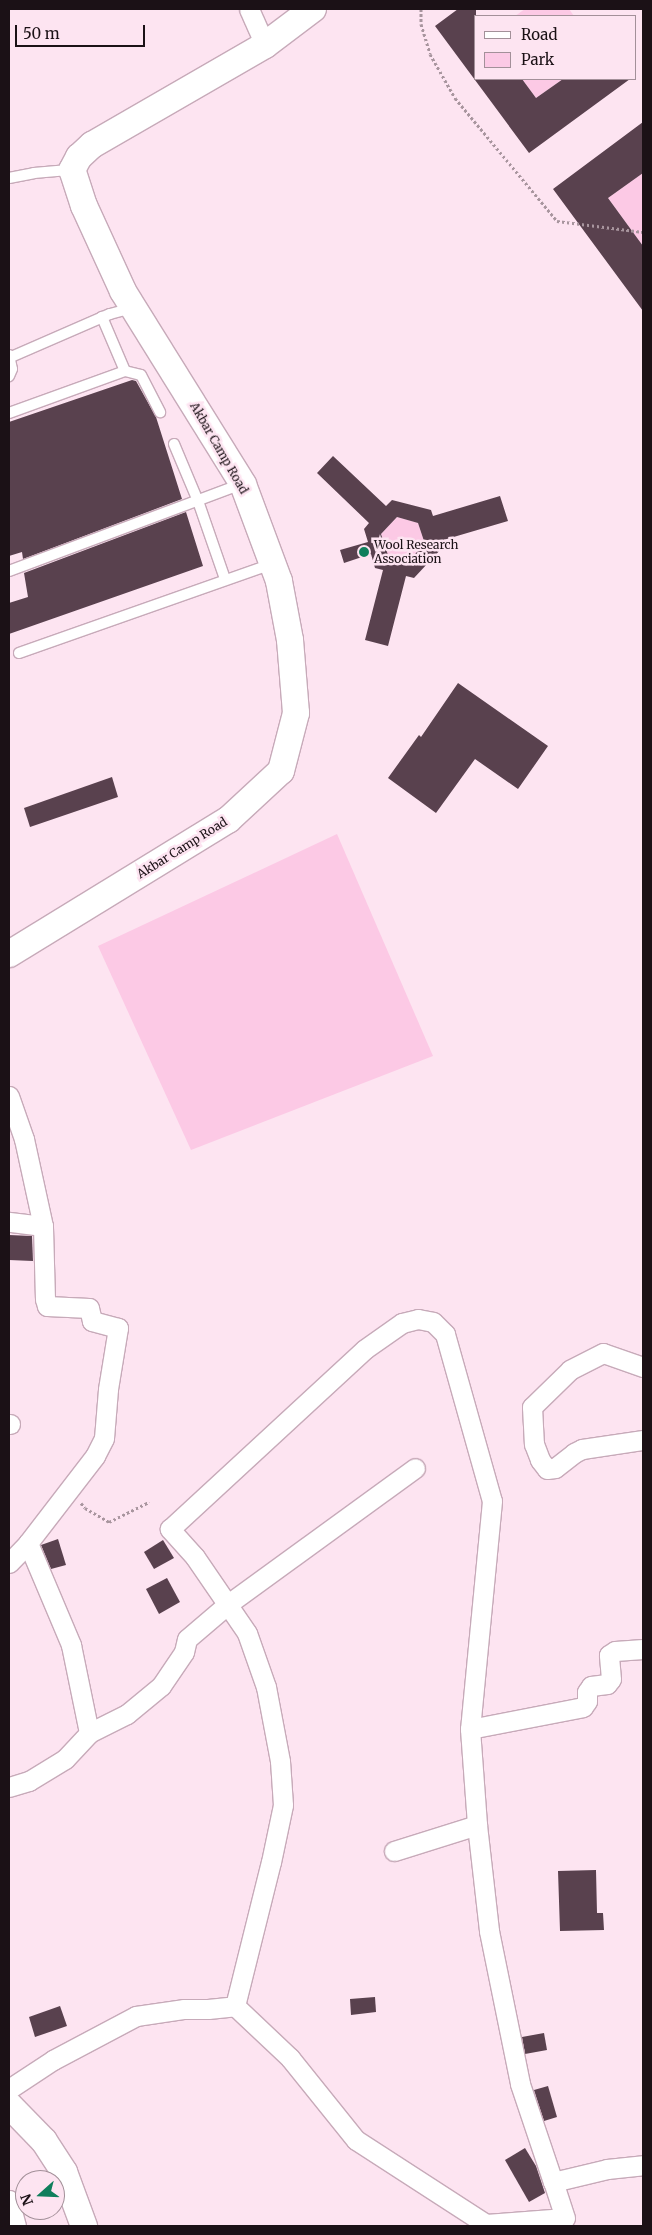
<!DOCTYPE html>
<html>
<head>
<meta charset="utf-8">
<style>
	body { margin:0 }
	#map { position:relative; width:652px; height:2235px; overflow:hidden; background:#fde4f1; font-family:Merriweather,serif }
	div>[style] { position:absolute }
	.green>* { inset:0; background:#fcc9e5 }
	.building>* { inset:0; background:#59414e }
	.path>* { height:3px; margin-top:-1.5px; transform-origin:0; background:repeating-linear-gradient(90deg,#a8959e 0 2.5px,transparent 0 5px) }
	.roads { filter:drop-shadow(1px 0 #c7aab9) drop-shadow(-1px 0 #c7aab9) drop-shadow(0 1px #c7aab9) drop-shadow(0 -1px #c7aab9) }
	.lane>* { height:10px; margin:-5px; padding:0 5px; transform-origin:5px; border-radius:5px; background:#fff }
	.street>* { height:19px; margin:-9.5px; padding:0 9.5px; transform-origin:9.5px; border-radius:9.5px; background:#fff }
	.secondary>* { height:26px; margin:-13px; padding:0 13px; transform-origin:13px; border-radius:13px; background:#fff }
	.dots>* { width:14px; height:14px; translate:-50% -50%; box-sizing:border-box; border:2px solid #fde4f1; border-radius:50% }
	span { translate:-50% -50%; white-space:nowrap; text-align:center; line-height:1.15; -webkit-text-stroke:5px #fde4f1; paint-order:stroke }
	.street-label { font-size:12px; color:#1b1116 }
	.poi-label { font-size:12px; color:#1b1116 }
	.left { translate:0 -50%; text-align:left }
	.frame { position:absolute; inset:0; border:10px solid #1b1116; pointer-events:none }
	.legend { position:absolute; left:474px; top:15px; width:162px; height:65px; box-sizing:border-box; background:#fde4f1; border:1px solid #a39099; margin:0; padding:6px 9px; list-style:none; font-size:15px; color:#1b1116 }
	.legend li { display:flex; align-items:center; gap:10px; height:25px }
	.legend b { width:25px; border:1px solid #a39099 }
	.north { position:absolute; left:15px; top:2170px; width:50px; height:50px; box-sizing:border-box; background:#fde4f1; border:1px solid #a39099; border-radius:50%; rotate:250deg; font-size:14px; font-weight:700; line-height:20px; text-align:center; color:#1b1116 }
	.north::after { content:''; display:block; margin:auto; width:18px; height:22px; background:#0f7f5c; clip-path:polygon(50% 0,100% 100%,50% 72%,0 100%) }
	.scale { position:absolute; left:15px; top:25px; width:130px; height:22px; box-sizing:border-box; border:2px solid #1b1116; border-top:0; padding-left:6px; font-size:15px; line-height:18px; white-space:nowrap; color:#1b1116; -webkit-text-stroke:4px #fde4f1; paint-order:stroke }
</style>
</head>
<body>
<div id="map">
	<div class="green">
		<div style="clip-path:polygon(525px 9px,569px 9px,574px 16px,515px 16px)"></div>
		<div style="clip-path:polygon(522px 79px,563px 79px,536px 98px)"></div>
		<div style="clip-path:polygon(643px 173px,643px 246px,608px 198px)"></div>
		<div style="clip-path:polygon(397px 517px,418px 523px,425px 544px,409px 560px,388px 555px,381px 534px)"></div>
		<div style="clip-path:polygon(337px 834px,433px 1056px,191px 1150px,98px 946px)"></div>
	</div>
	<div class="building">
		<div style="clip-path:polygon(458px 9px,476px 9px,476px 79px,522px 79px,536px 98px,563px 79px,630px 79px,529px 153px,435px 26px)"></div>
		<div style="clip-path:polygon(643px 122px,643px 173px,608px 198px,643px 246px,643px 311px,553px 189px)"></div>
		<div style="clip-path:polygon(132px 380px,136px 381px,156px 417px,182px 499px,23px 559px,22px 552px,9px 556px,9px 422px)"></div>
		<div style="clip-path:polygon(evenodd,333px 456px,386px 506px,392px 500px,431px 510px,433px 516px,500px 496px,508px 521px,440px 541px,442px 548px,414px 578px,406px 576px,388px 646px,365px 640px,383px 570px,375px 568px,371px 554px,344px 563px,340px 550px,368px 542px,364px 529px,369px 523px,317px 473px,333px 456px,397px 517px,418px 523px,425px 544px,409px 560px,388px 555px,381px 534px,397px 517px)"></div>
		<div style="clip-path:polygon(186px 512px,203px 566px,9px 634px,9px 603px,28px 597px,24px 573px)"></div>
		<div style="clip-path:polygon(458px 683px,548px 746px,518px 789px,475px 759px,436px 813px,388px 778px,419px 735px,421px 737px)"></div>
		<div style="clip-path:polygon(112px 777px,118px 797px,30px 827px,24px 808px)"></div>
		<div style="clip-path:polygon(9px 1235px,32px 1236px,33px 1261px,9px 1260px)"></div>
		<div style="clip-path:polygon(58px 1539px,66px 1565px,51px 1569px,41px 1545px)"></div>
		<div style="clip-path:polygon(163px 1540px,174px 1558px,154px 1569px,144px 1552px)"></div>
		<div style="clip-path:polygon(167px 1578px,180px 1602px,159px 1614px,146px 1589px)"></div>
		<div style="clip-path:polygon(596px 1870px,597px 1913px,603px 1913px,604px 1930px,560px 1931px,558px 1871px)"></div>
		<div style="clip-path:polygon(375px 1997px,376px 2012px,351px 2015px,350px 1999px)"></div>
		<div style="clip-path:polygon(60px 2006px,67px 2026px,35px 2037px,29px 2017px)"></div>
		<div style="clip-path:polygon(544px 2033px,547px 2050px,525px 2054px,522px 2037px)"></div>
		<div style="clip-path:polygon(548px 2086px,557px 2117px,544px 2121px,534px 2090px)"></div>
		<div style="clip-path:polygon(525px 2148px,536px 2166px,545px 2193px,529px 2202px,505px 2160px)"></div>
	</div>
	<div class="path">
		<div style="left:421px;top:9px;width:15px;rotate:90deg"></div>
		<div style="left:421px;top:24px;width:31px;rotate:73deg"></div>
		<div style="left:430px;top:54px;width:51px;rotate:60.4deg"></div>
		<div style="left:455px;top:98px;width:160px;rotate:50.3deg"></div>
		<div style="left:557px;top:221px;width:87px;rotate:7.3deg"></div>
		<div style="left:81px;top:1503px;width:6px;rotate:51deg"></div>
		<div style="left:85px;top:1508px;width:28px;rotate:30deg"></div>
		<div style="left:109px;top:1522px;width:45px;rotate:-26.6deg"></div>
	</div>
	<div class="roads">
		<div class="lane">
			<div style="left:9px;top:178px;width:25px;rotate:-11deg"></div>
			<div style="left:34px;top:173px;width:37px;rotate:-5deg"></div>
			<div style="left:9px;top:355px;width:14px;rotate:78deg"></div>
			<div style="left:12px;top:369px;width:8px;rotate:113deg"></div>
			<div style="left:11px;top:357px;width:108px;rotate:-23.5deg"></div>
			<div style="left:110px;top:314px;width:24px;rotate:-15deg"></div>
			<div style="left:125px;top:371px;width:16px;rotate:14deg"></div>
			<div style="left:141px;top:375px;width:42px;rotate:62.8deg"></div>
			<div style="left:9px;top:413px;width:123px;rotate:-19.9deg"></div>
			<div style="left:125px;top:371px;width:59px;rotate:-113.1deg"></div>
			<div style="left:174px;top:444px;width:62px;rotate:67.2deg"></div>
			<div style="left:198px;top:501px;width:83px;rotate:70.9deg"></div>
			<div style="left:9px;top:571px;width:249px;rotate:-20.5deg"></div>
			<div style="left:19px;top:653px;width:268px;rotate:-19.4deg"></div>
		</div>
		<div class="street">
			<div style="left:249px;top:9px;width:39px;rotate:66deg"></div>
			<div style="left:9px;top:1096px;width:46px;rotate:70.8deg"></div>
			<div style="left:24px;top:1139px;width:89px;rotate:77.7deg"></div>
			<div style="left:43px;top:1226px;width:34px;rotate:-173deg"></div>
			<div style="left:643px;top:1367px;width:42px;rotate:-160.7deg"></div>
			<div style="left:603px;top:1353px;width:37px;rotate:153deg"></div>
			<div style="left:570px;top:1370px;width:53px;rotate:135.8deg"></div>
			<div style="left:532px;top:1407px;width:37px;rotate:87deg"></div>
			<div style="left:534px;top:1444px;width:17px;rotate:69deg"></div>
			<div style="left:540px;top:1460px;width:11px;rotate:52deg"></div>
			<div style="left:547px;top:1469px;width:8px;rotate:-7deg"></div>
			<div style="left:555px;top:1468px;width:24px;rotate:-38deg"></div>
			<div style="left:574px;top:1453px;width:9px;rotate:-27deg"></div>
			<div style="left:582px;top:1449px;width:62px;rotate:-8.4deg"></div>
			<div style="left:9px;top:1424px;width:1px"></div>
			<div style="left:28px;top:1543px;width:111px;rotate:67.1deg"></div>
			<div style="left:71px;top:1645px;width:90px;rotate:78.4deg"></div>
			<div style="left:9px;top:1563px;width:28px;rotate:-46deg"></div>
			<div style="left:28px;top:1543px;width:110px;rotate:-52.4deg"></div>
			<div style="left:95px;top:1456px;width:20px;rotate:-63deg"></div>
			<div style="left:104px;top:1438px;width:49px;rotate:-85.3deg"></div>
			<div style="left:108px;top:1389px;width:62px;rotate:-80.7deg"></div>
			<div style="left:118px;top:1328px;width:27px;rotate:-165deg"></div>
			<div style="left:92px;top:1321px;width:13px;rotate:-103deg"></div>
			<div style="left:89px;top:1308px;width:42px;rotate:-177.3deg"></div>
			<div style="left:47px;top:1306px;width:7px;rotate:-106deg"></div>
			<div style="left:45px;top:1299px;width:73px;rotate:-91.6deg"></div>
			<div style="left:470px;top:1729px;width:115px;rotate:-11deg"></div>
			<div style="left:583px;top:1707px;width:7px;rotate:-56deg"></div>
			<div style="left:587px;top:1701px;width:9px;rotate:-90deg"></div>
			<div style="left:587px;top:1692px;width:7px;rotate:-56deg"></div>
			<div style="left:591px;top:1686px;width:16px;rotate:-7deg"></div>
			<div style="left:607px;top:1684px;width:6px;rotate:-51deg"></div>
			<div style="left:611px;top:1679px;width:24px;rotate:-95deg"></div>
			<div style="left:609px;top:1655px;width:7px;rotate:-34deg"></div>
			<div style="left:615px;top:1651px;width:28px;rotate:-4deg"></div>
			<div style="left:9px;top:1787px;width:21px;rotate:-17deg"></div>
			<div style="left:29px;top:1781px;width:42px;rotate:-31.4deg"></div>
			<div style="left:65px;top:1759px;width:35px;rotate:-47deg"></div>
			<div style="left:89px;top:1733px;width:42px;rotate:-26.6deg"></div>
			<div style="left:127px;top:1714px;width:44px;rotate:-39.5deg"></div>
			<div style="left:161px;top:1686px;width:41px;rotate:-55.9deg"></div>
			<div style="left:184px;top:1652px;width:13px;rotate:-77deg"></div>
			<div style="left:187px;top:1639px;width:54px;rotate:-40.5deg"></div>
			<div style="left:228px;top:1604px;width:231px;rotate:-36deg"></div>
			<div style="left:394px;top:1851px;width:87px;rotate:-17.4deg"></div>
			<div style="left:235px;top:2006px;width:76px;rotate:43.4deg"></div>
			<div style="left:290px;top:2058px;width:105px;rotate:51.2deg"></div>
			<div style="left:356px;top:2140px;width:155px;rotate:32.9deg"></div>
			<div style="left:486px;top:2224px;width:79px;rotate:-4.3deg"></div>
			<div style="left:565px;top:2218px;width:38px;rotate:-108deg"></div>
			<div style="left:9px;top:2089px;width:53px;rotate:-33.4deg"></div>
			<div style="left:53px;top:2060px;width:94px;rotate:-27.9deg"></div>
			<div style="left:136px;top:2016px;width:49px;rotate:-8.3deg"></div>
			<div style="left:184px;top:2009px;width:24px"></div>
			<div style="left:208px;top:2009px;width:27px;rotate:-6deg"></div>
			<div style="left:235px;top:2006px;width:148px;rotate:-76deg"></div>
			<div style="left:271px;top:1862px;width:58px;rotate:-78.1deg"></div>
			<div style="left:283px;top:1805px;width:44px;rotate:-93.9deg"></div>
			<div style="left:280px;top:1761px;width:75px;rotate:-100.7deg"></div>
			<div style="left:266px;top:1687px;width:57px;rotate:-109.4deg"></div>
			<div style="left:247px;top:1633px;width:92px;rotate:-124.4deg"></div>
			<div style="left:195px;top:1557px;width:38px;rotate:-132deg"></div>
			<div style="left:170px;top:1529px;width:265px;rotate:-42.7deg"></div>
			<div style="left:365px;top:1349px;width:45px;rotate:-35.1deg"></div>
			<div style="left:402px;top:1323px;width:16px;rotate:-14deg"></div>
			<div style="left:418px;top:1319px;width:15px;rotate:11deg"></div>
			<div style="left:433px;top:1322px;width:17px;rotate:45deg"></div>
			<div style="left:445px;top:1334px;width:173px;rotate:74.3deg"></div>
			<div style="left:492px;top:1501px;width:229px;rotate:95.5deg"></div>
			<div style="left:470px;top:1729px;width:96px;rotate:85.8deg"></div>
			<div style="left:477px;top:1825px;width:107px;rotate:83.5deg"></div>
			<div style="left:489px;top:1931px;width:156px;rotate:78.5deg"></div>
			<div style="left:520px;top:2084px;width:103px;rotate:71.4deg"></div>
			<div style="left:553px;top:2182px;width:56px;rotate:-13.5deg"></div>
			<div style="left:607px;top:2169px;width:36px;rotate:-6deg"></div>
			<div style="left:9px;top:2200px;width:27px;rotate:75deg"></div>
		</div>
		<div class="secondary">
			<div style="left:9px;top:954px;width:257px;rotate:-31.5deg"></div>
			<div style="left:228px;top:820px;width:72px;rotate:-42.8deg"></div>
			<div style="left:281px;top:771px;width:60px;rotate:-75.5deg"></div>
			<div style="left:296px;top:713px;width:73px;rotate:-94.7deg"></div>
			<div style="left:290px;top:640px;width:60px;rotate:-100.6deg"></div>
			<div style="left:279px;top:581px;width:103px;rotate:-110.4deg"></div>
			<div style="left:243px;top:484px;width:227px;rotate:-121.9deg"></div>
			<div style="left:123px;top:291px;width:94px;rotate:-114.6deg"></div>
			<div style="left:84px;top:206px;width:38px;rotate:-108deg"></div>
			<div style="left:72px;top:170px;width:15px;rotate:-62deg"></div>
			<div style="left:79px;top:157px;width:18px;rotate:-43deg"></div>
			<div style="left:92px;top:145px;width:200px;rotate:-30deg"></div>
			<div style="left:265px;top:45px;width:60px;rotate:-36.9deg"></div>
			<div style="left:9px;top:2105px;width:50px;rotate:45.8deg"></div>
			<div style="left:44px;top:2141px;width:37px;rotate:57deg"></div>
			<div style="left:64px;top:2172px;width:58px;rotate:69.7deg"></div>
		</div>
	</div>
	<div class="dots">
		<div style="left:364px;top:552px;background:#0f7f5c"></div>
	</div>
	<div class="street-label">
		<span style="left:219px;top:448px;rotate:60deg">Akbar Camp Road</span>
		<span style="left:182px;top:848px;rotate:-32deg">Akbar Camp Road</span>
	</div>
	<div class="poi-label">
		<span class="left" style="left:374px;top:552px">Wool Research<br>Association</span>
	</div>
	<div class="frame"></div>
	<ul class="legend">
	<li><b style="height:6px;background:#fff"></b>Road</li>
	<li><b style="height:14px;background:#fcc9e5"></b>Park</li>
	</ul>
	<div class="north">N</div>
	<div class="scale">50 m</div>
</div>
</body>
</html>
